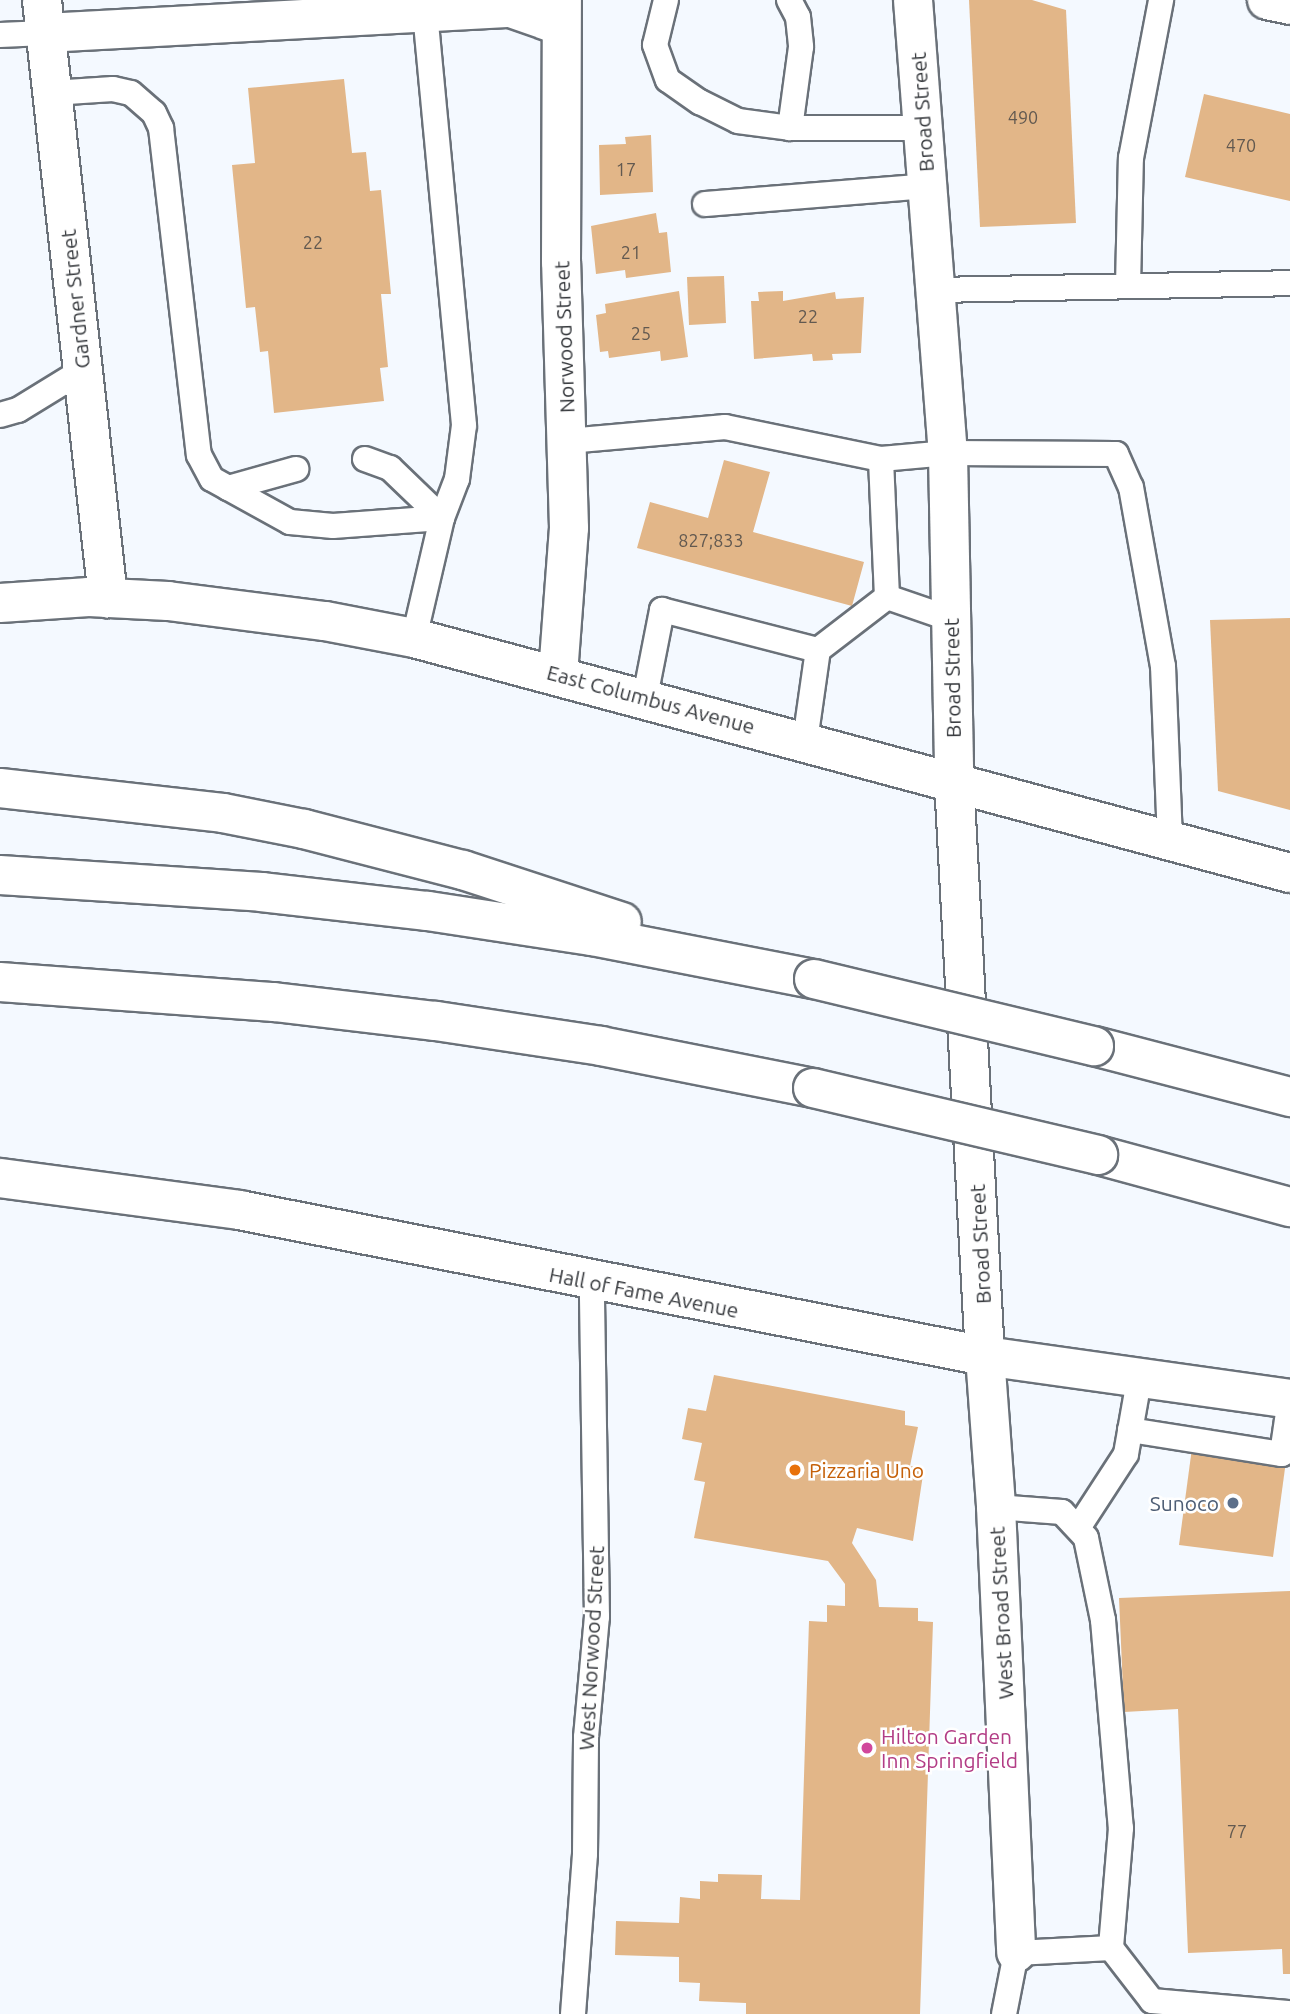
<!DOCTYPE html>
<html>
<head>
<meta charset="utf-8">
<style>
	body { margin:0 }
	#map { position:relative; width:1290px; height:2014px; overflow:hidden; background:#f4f9ff; font-family:Ubuntu,sans-serif }
	div>[style] { position:absolute }
	.building>* { inset:0; background:#e2b688 }
	.roads { filter:drop-shadow(2px 0 #6a7179) drop-shadow(-2px 0 #6a7179) drop-shadow(0 2px #6a7179) drop-shadow(0 -2px #6a7179) }
	.lane>* { height:24px; margin:-12px; padding:0 12px; transform-origin:12px; border-radius:12px; background:#fff }
	.street>* { height:38px; margin:-19px; padding:0 19px; transform-origin:19px; border-radius:19px; background:#fff }
	.secondary>* { height:38px; margin:-19px; padding:0 19px; transform-origin:19px; border-radius:19px; background:#fff }
	.primary>* { height:38px; margin:-19px; padding:0 19px; transform-origin:19px; border-radius:19px; background:#fff }
	.highway>* { height:38px; margin:-19px; padding:0 19px; transform-origin:19px; border-radius:19px; background:#fff }
	.bridges { filter:drop-shadow(2px 0 #6a7179) drop-shadow(-2px 0 #6a7179) drop-shadow(0 2px #6a7179) drop-shadow(0 -2px #6a7179) }
	.highway-bridge>* { height:38px; margin:-19px; padding:0 19px; transform-origin:19px; border-radius:19px; background:#fff }
	.dots>* { width:19px; height:19px; translate:-50% -50%; box-sizing:border-box; border:4px solid #fff; border-radius:50% }
	span { translate:-50% -50%; white-space:nowrap; text-align:center; line-height:1.15; -webkit-text-stroke:5px #fff; paint-order:stroke }
	.number-label { font-size:18px; color:#625950 }
	.number-label span { -webkit-text-stroke-width:0 }
	.street-label { font-size:21px; color:#373a3e }
	.food-label { font-size:21px; color:#c56008 }
	.left { translate:0 -50%; text-align:left }
	.service-label { font-size:21px; color:#4e5e75 }
	.right { translate:-100% -50%; text-align:right }
	.hotel-label { font-size:21px; color:#b23c85 }
</style>
</head>
<body>
<div id="map">
	<div class="building">
		<div style="clip-path:polygon(969px 0,1032px 0,1066px 10px,1076px 223px,980px 227px)"></div>
		<div style="clip-path:polygon(344px 79px,352px 153px,366px 152px,370px 191px,381px 190px,391px 294px,381px 294px,388px 367px,380px 368px,384px 401px,274px 413px,268px 351px,260px 352px,255px 307px,246px 308px,232px 165px,255px 163px,248px 88px)"></div>
		<div style="clip-path:polygon(1204px 94px,1290px 114px,1290px 201px,1185px 177px)"></div>
		<div style="clip-path:polygon(651px 135px,653px 192px,600px 195px,599px 145px,626px 144px,625px 137px)"></div>
		<div style="clip-path:polygon(656px 213px,659px 233px,667px 232px,671px 272px,626px 278px,625px 270px,596px 274px,591px 226px)"></div>
		<div style="clip-path:polygon(724px 276px,726px 323px,689px 325px,687px 277px)"></div>
		<div style="clip-path:polygon(679px 291px,688px 357px,661px 361px,660px 351px,609px 358px,608px 351px,600px 352px,596px 315px,606px 313px,605px 304px)"></div>
		<div style="clip-path:polygon(783px 291px,783px 301px,835px 292px,836px 299px,864px 297px,861px 353px,832px 354px,833px 360px,813px 361px,812px 354px,754px 359px,751px 301px,759px 301px,758px 292px)"></div>
		<div style="clip-path:polygon(724px 460px,770px 472px,753px 532px,864px 562px,852px 606px,637px 548px,650px 502px,708px 518px)"></div>
		<div style="clip-path:polygon(1290px 618px,1290px 810px,1218px 791px,1210px 620px)"></div>
		<div style="clip-path:polygon(714px 1375px,905px 1411px,905px 1425px,918px 1427px,910px 1466px,924px 1468px,913px 1541px,857px 1528px,852px 1543px,876px 1580px,879px 1607px,918px 1608px,918px 1621px,933px 1622px,920px 2014px,746px 2014px,746px 2003px,699px 2001px,700px 1983px,679px 1982px,679px 1957px,615px 1955px,616px 1921px,679px 1923px,680px 1897px,700px 1899px,700px 1881px,718px 1882px,718px 1874px,762px 1875px,761px 1899px,800px 1900px,809px 1621px,827px 1622px,827px 1605px,845px 1606px,845px 1584px,828px 1561px,694px 1538px,705px 1482px,694px 1480px,702px 1443px,682px 1439px,688px 1408px,706px 1411px)"></div>
		<div style="clip-path:polygon(1192px 1448px,1286px 1461px,1273px 1557px,1179px 1545px)"></div>
		<div style="clip-path:polygon(1290px 1591px,1290px 1974px,1283px 1974px,1282px 1949px,1188px 1953px,1178px 1709px,1124px 1712px,1119px 1598px)"></div>
	</div>
	<div class="roads">
		<div class="lane">
			<div style="left:666px;top:0;width:46px;rotate:103.7deg"></div>
			<div style="left:655px;top:45px;width:37px;rotate:70deg"></div>
			<div style="left:668px;top:80px;width:39px;rotate:35deg"></div>
			<div style="left:700px;top:102px;width:42px;rotate:26.6deg"></div>
			<div style="left:738px;top:121px;width:52px;rotate:7.7deg"></div>
			<div style="left:790px;top:128px;width:133px"></div>
			<div style="left:789px;top:0;width:19px;rotate:62deg"></div>
			<div style="left:798px;top:17px;width:30px;rotate:84deg"></div>
			<div style="left:801px;top:47px;width:82px;rotate:97.7deg"></div>
			<div style="left:0;top:35px;width:45px;rotate:-2.5deg"></div>
			<div style="left:52px;top:93px;width:61px;rotate:-3.8deg"></div>
			<div style="left:113px;top:89px;width:18px;rotate:13deg"></div>
			<div style="left:131px;top:93px;width:30px;rotate:41deg"></div>
			<div style="left:154px;top:113px;width:17px;rotate:65deg"></div>
			<div style="left:161px;top:128px;width:329px;rotate:83.4deg"></div>
			<div style="left:199px;top:455px;width:27px;rotate:62deg"></div>
			<div style="left:212px;top:479px;width:89px;rotate:28.9deg"></div>
			<div style="left:290px;top:522px;width:43px;rotate:5.3deg"></div>
			<div style="left:333px;top:526px;width:109px;rotate:-4.2deg"></div>
			<div style="left:442px;top:518px;width:123px;rotate:103.1deg"></div>
			<div style="left:705px;top:204px;width:223px;rotate:-4.6deg"></div>
			<div style="left:1128px;top:286px;width:128px;rotate:-88.7deg"></div>
			<div style="left:1131px;top:158px;width:161px;rotate:-79.2deg"></div>
			<div style="left:935px;top:290px;width:355px;rotate:-1.1deg"></div>
			<div style="left:0;top:415px;width:19px;rotate:-16deg"></div>
			<div style="left:18px;top:410px;width:76px;rotate:-31.6deg"></div>
			<div style="left:568px;top:441px;width:158px;rotate:-5.1deg"></div>
			<div style="left:725px;top:427px;width:159px;rotate:11.6deg"></div>
			<div style="left:365px;top:459px;width:27px;rotate:20deg"></div>
			<div style="left:390px;top:468px;width:72px;rotate:43.9deg"></div>
			<div style="left:442px;top:518px;width:42px;rotate:-69deg"></div>
			<div style="left:457px;top:479px;width:54px;rotate:-82.6deg"></div>
			<div style="left:464px;top:425px;width:415px;rotate:-95.4deg"></div>
			<div style="left:228px;top:488px;width:71px;rotate:-15.6deg"></div>
			<div style="left:887px;top:597px;width:138px;rotate:-92.5deg"></div>
			<div style="left:881px;top:459px;width:67px;rotate:-5.1deg"></div>
			<div style="left:948px;top:453px;width:168px;rotate:0.3deg"></div>
			<div style="left:1116px;top:454px;width:36px;rotate:66deg"></div>
			<div style="left:1131px;top:487px;width:182px;rotate:79.9deg"></div>
			<div style="left:1163px;top:666px;width:175px;rotate:87.7deg"></div>
			<div style="left:645px;top:697px;width:89px;rotate:-78.9deg"></div>
			<div style="left:662px;top:610px;width:161px;rotate:14.4deg"></div>
			<div style="left:805px;top:741px;width:92px;rotate:-81.9deg"></div>
			<div style="left:818px;top:650px;width:87px;rotate:-37.5deg"></div>
			<div style="left:887px;top:597px;width:68px;rotate:19deg"></div>
			<div style="left:1130px;top:1430px;width:154px;rotate:9deg"></div>
			<div style="left:1282px;top:1454px;width:56px;rotate:-81.7deg"></div>
			<div style="left:996px;top:1507px;width:66px;rotate:4.3deg"></div>
			<div style="left:1062px;top:1512px;width:35px;rotate:47deg"></div>
			<div style="left:1086px;top:1538px;width:84px;rotate:78.3deg"></div>
			<div style="left:1103px;top:1620px;width:209px;rotate:85.1deg"></div>
			<div style="left:1121px;top:1828px;width:120px;rotate:94.8deg"></div>
			<div style="left:1111px;top:1948px;width:95px;rotate:177deg"></div>
			<div style="left:1016px;top:1953px;width:62px;rotate:101.1deg"></div>
			<div style="left:1078px;top:1528px;width:88px;rotate:-57deg"></div>
			<div style="left:1126px;top:1454px;width:75px;rotate:-80deg"></div>
			<div style="left:1111px;top:1948px;width:67px;rotate:52.3deg"></div>
			<div style="left:1152px;top:2001px;width:139px;rotate:5deg"></div>
			<div style="left:573px;top:2014px;width:160px;rotate:-85.7deg"></div>
			<div style="left:585px;top:1854px;width:117px;rotate:-89.5deg"></div>
			<div style="left:586px;top:1737px;width:121px;rotate:-84.8deg"></div>
			<div style="left:597px;top:1617px;width:335px;rotate:-90.9deg"></div>
		</div>
		<div class="street">
			<div style="left:42px;top:0;width:602px;rotate:83.7deg"></div>
			<div style="left:45px;top:33px;width:467px;rotate:-3.1deg"></div>
			<div style="left:511px;top:8px;width:51px;rotate:19.5deg"></div>
			<div style="left:558px;top:674px;width:146px;rotate:-85.7deg"></div>
			<div style="left:569px;top:528px;width:266px;rotate:-91.7deg"></div>
			<div style="left:561px;top:262px;width:262px;rotate:-89.8deg"></div>
			<div style="left:985px;top:1356px;width:151px;rotate:85.8deg"></div>
			<div style="left:996px;top:1507px;width:446px;rotate:87.4deg"></div>
		</div>
		<div class="secondary">
			<div style="left:913px;top:0;width:454px;rotate:85.6deg"></div>
			<div style="left:948px;top:453px;width:327px;rotate:88.9deg"></div>
			<div style="left:954px;top:780px;width:577px;rotate:86.92deg"></div>
		</div>
		<div class="primary">
			<div style="left:1267px;top:0;width:24px;rotate:12deg"></div>
			<div style="left:0;top:603px;width:89px;rotate:-3.9deg"></div>
			<div style="left:89px;top:597px;width:79px;rotate:2.9deg"></div>
			<div style="left:168px;top:601px;width:158px;rotate:7.3deg"></div>
			<div style="left:325px;top:621px;width:91px;rotate:10.8deg"></div>
			<div style="left:414px;top:638px;width:907px;rotate:15.02deg"></div>
			<div style="left:0;top:1178px;width:241px;rotate:7.6deg"></div>
			<div style="left:239px;top:1210px;width:760px;rotate:11.07deg"></div>
			<div style="left:985px;top:1356px;width:308px;rotate:8deg"></div>
		</div>
		<div class="highway">
			<div style="left:0;top:788px;width:224px;rotate:6.4deg"></div>
			<div style="left:223px;top:813px;width:83px;rotate:11.2deg"></div>
			<div style="left:304px;top:829px;width:164px;rotate:14.5deg"></div>
			<div style="left:463px;top:870px;width:167px;rotate:18.1deg"></div>
			<div style="left:0;top:875px;width:262px;rotate:3.7deg"></div>
			<div style="left:261px;top:892px;width:168px;rotate:6.5deg"></div>
			<div style="left:428px;top:911px;width:166px;rotate:8.7deg"></div>
			<div style="left:592px;top:936px;width:226px;rotate:11deg"></div>
			<div style="left:0;top:982px;width:275px;rotate:4.2deg"></div>
			<div style="left:274px;top:1002px;width:163px;rotate:6.7deg"></div>
			<div style="left:436px;top:1021px;width:167px;rotate:8.6deg"></div>
			<div style="left:601px;top:1046px;width:216px;rotate:11.2deg"></div>
			<div style="left:1094px;top:1046px;width:203px;rotate:14.6deg"></div>
			<div style="left:1098px;top:1155px;width:199px;rotate:15.2deg"></div>
		</div>
	</div>
	<div class="bridges">
		<div class="highway-bridge">
			<div style="left:814px;top:979px;width:288px;rotate:13.5deg"></div>
			<div style="left:813px;top:1088px;width:293px;rotate:13.2deg"></div>
		</div>
	</div>
	<div class="dots">
		<div style="left:795px;top:1470px;background:#e8710a"></div>
		<div style="left:1233px;top:1503px;background:#5c6f8a"></div>
		<div style="left:867px;top:1748px;background:#d1479c"></div>
	</div>
	<div class="number-label">
		<span style="left:1023px;top:117px">490</span>
		<span style="left:1241px;top:145px">470</span>
		<span style="left:626px;top:169px">17</span>
		<span style="left:313px;top:242px">22</span>
		<span style="left:631px;top:252px">21</span>
		<span style="left:808px;top:316px">22</span>
		<span style="left:641px;top:333px">25</span>
		<span style="left:711px;top:540px">827;833</span>
		<span style="left:1237px;top:1831px">77</span>
	</div>
	<div class="street-label">
		<span style="left:922px;top:112px;rotate:-94deg">Broad Street</span>
		<span style="left:75px;top:299px;rotate:-96deg">Gardner Street</span>
		<span style="left:564px;top:337px;rotate:-92deg">Norwood Street</span>
		<span style="left:952px;top:678px;rotate:-91deg">Broad Street</span>
		<span style="left:651px;top:699px;rotate:15deg">East Columbus Avenue</span>
		<span style="left:980px;top:1244px;rotate:-93deg">Broad Street</span>
		<span style="left:644px;top:1292px;rotate:11deg">Hall of Fame Avenue</span>
		<span style="left:1001px;top:1613px;rotate:-93deg">West Broad Street</span>
		<span style="left:591px;top:1648px;rotate:-87deg">West Norwood Street</span>
	</div>
	<div class="food-label">
		<span class="left" style="left:809px;top:1470px">Pizzaria Uno</span>
	</div>
	<div class="service-label">
		<span class="right" style="left:1219px;top:1503px">Sunoco</span>
	</div>
	<div class="hotel-label">
		<span class="left" style="left:881px;top:1748px">Hilton Garden<br>Inn Springfield</span>
	</div>
</div>
</body>
</html>
